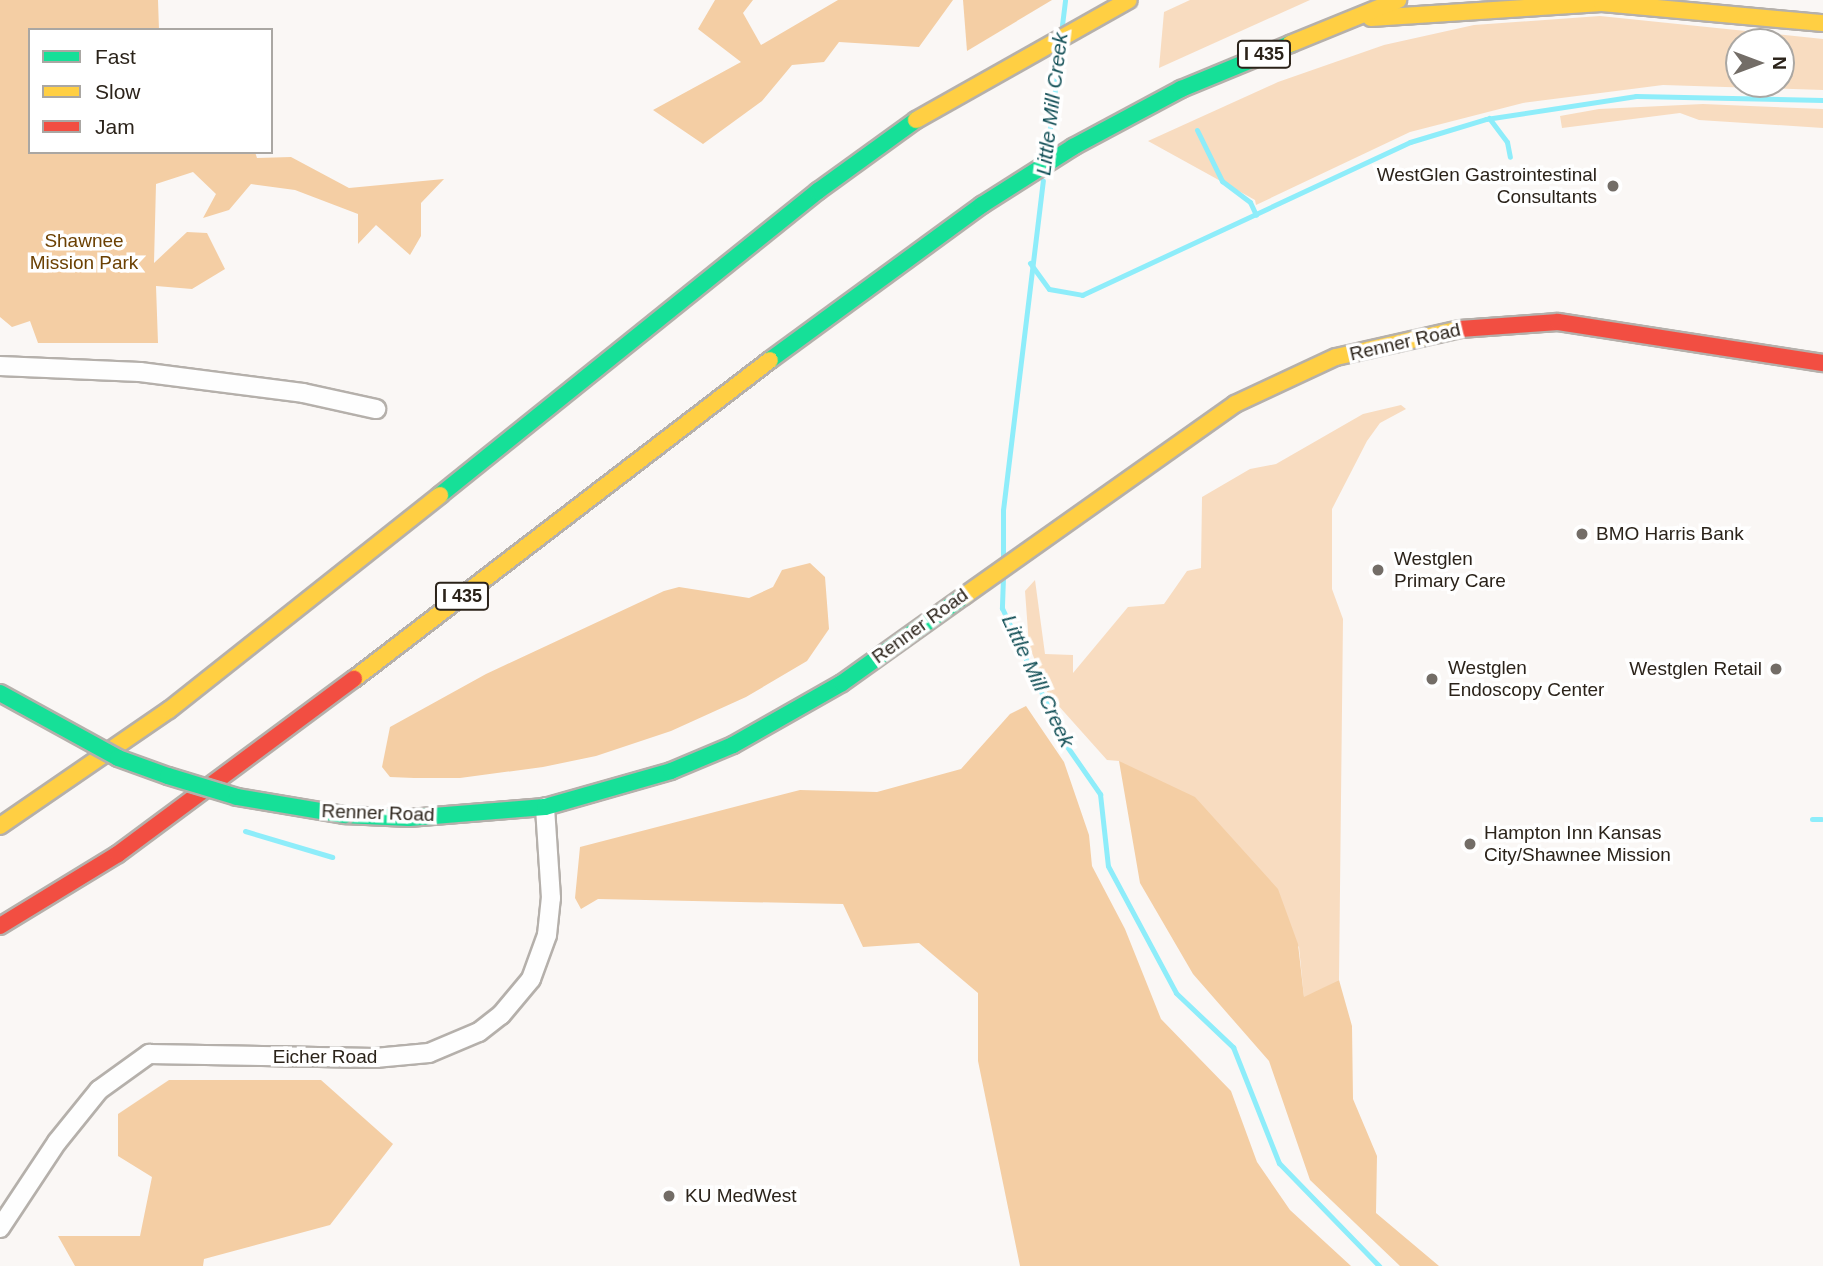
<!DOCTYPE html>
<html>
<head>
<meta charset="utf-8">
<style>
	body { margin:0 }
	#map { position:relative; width:1823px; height:1266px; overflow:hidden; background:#faf7f5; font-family:Arial,sans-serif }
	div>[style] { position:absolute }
	.green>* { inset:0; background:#f8dcc0 }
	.forest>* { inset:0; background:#f4cea4 }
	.stream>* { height:5px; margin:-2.5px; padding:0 2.5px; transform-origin:2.5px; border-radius:2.5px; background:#8eedfa }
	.roads { filter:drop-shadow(2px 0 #b5b0ab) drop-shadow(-2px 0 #b5b0ab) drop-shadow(0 2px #b5b0ab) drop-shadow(0 -2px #b5b0ab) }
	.street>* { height:18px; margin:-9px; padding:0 9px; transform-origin:9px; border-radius:9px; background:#fefefe }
	.fast>* { height:16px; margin:-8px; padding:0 8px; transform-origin:8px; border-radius:8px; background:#16e098 }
	.slow>* { height:16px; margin:-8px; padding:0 8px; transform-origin:8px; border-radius:8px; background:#ffcf43 }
	.jam>* { height:16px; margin:-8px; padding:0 8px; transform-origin:8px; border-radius:8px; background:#f24e42 }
	.bridges { filter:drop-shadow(2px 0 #b5b0ab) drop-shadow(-2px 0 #b5b0ab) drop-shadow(0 2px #b5b0ab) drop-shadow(0 -2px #b5b0ab) }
	.fast-bridge>* { height:16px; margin:-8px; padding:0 8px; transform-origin:8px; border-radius:8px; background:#16e098 }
	.dots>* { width:19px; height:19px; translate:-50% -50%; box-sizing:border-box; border:4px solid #fff; border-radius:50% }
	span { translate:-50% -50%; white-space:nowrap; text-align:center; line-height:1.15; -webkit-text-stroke:7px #fff; paint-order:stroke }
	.shield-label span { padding:2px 5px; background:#fff; border:2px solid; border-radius:5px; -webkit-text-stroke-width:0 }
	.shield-label { font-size:18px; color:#2b231a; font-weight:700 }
	.poi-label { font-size:19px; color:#2b231a }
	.right { translate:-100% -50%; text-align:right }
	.left { translate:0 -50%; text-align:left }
	.park-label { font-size:19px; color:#6c4103 }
	.street-label { font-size:19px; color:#2b231a }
	.water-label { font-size:21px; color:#135057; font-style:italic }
	.legend { position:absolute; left:28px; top:28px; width:245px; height:126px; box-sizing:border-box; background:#fff; border:2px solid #aaa7a3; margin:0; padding:9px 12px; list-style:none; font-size:21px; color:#2b231a }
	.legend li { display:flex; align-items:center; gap:14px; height:35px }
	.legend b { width:35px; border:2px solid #aaa7a3 }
	.north { position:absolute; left:1725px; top:28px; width:70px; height:70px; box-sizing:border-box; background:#fff; border:2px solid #aaa7a3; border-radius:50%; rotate:90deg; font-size:19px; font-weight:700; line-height:28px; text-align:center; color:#2b231a }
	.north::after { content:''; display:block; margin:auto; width:24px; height:32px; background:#736d67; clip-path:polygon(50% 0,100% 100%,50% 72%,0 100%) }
</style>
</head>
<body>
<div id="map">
	<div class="green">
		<div style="clip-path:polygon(1190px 0,1310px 0,1159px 68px,1164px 12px)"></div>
		<div style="clip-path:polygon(evenodd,1600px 16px,1823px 39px,1823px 90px,1663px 85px,1523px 103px,1410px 132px,1256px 205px,1255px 200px,1148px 141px,1278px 82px,1384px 45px,1474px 25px,1600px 16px,1739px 42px,1781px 42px,1781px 84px,1739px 84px,1739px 42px)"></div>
		<div style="clip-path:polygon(1703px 104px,1823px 109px,1823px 128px,1699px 120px,1680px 113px,1562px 128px,1560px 116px,1599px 109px)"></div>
		<div style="clip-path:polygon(1401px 405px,1406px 409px,1380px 423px,1367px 441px,1332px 509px,1332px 589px,1343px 619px,1339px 980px,1304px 998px,1299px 947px,1119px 761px,1107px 760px,1048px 694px,1029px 645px,1025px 591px,1035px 580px,1045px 654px,1073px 655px,1073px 673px,1128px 607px,1164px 604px,1187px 571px,1201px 568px,1202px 497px,1250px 469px,1276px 464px,1363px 414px)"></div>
	</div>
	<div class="forest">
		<div style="clip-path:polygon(0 0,158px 0,159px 30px,30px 30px,30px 152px,255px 152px,257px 158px,291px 157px,349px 188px,444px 179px,421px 203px,421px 236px,410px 255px,376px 225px,358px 244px,358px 214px,295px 190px,251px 184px,229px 210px,203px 218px,216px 194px,193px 172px,156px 184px,154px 263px,187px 232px,207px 233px,225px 269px,192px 289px,156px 286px,158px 343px,38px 343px,30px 321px,12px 327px,0 317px)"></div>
		<div style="clip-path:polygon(715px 0,753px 0,743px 13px,761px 45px,838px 0,953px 0,919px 47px,839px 42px,824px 62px,792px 65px,762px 101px,703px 144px,653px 110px,741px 62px,698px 29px)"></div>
		<div style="clip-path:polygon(963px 0,1052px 0,967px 51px)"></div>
		<div style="clip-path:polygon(810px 563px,825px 577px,829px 629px,807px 661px,746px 697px,671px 731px,596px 756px,543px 767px,460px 778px,414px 778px,390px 777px,382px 767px,390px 727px,486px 674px,664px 591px,679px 587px,749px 598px,773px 587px,782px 570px)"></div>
		<div style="clip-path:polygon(1026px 706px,1064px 762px,1089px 835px,1092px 866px,1125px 929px,1161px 1019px,1231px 1091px,1257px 1162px,1290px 1210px,1351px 1266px,1020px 1266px,978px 1061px,978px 993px,919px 943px,863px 947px,843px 904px,598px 899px,581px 909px,575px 898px,580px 847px,800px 790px,877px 792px,961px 769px,1010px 714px)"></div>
		<div style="clip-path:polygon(1119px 761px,1195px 797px,1278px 889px,1298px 944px,1304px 997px,1339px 980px,1352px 1026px,1353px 1099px,1377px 1156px,1376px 1213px,1439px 1266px,1400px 1266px,1310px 1180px,1269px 1061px,1193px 974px,1140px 883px)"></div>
		<div style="clip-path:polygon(169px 1080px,321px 1080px,393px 1144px,330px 1225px,204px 1259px,203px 1266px,75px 1266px,58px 1236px,140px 1236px,152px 1177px,118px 1156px,118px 1114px)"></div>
	</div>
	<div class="stream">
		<div style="left:1062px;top:25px;width:25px;rotate:-83deg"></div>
		<div style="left:1489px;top:118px;width:30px;rotate:53deg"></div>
		<div style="left:1507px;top:142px;width:15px;rotate:79deg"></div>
		<div style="left:1197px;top:130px;width:57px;rotate:63.9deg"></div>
		<div style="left:1222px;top:181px;width:35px;rotate:37deg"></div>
		<div style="left:1250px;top:202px;width:14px;rotate:65deg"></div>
		<div style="left:1047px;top:150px;width:99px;rotate:-82.4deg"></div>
		<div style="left:1030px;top:263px;width:32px;rotate:54deg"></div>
		<div style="left:1049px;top:289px;width:34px;rotate:10deg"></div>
		<div style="left:1082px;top:295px;width:362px;rotate:-25deg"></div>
		<div style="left:1410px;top:142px;width:79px;rotate:-16.8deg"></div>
		<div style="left:1486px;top:119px;width:152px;rotate:-8.7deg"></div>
		<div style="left:1636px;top:96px;width:187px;rotate:1.2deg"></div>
		<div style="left:1003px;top:557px;width:47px;rotate:-90deg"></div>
		<div style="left:1003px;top:510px;width:332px;rotate:-83.1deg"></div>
		<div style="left:1003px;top:577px;width:31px;rotate:92deg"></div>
		<div style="left:1002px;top:608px;width:151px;rotate:65deg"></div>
		<div style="left:1066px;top:745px;width:60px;rotate:55.2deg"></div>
		<div style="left:1100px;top:794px;width:72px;rotate:83.7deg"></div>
		<div style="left:1108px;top:866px;width:144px;rotate:61.8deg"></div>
		<div style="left:1176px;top:993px;width:79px;rotate:43.5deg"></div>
		<div style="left:1233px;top:1047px;width:125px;rotate:68.4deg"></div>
		<div style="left:1279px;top:1163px;width:144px;rotate:45.8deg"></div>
		<div style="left:1812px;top:819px;width:9px"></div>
		<div style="left:245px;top:831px;width:91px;rotate:16.6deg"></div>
	</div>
	<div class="roads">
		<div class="street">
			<div style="left:0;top:366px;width:140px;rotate:2.5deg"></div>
			<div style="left:140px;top:372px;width:164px;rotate:7.3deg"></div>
			<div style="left:303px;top:393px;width:75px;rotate:12.4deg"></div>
			<div style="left:0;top:1228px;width:103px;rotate:-56.5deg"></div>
			<div style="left:57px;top:1142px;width:67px;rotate:-51.1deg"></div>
			<div style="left:99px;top:1090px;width:62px;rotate:-35.8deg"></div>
			<div style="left:149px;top:1054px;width:226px;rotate:1deg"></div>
			<div style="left:375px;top:1058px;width:54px;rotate:-5.3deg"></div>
			<div style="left:429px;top:1053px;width:54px;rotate:-22.8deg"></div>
			<div style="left:479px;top:1032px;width:28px;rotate:-38deg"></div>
			<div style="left:501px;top:1015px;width:47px;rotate:-50.2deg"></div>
			<div style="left:531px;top:979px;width:47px;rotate:-70deg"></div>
			<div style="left:547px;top:935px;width:37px;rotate:-84deg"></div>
			<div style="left:551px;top:898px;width:91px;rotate:-93.8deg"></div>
		</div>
		<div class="fast">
			<div style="left:770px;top:360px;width:263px;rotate:-36.2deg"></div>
			<div style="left:982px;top:205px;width:108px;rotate:-32.5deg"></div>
			<div style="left:1073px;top:147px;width:123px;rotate:-28.2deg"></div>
			<div style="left:1181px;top:89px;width:118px;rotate:-22.4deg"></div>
			<div style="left:440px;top:495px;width:485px;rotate:-38.8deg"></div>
			<div style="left:818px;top:191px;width:121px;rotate:-35.9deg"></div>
			<div style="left:344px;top:815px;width:65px;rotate:2.6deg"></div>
			<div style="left:409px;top:818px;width:136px;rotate:-4.6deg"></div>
			<div style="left:545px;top:807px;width:131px;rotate:-15.9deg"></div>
			<div style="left:671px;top:771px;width:67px;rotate:-22.8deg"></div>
			<div style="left:733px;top:745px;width:125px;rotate:-29.6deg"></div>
			<div style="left:842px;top:683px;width:150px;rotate:-35.5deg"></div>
		</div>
		<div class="slow">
			<div style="left:1371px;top:18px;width:231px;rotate:-3.7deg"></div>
			<div style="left:1602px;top:3px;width:222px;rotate:5.2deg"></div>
			<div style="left:1290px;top:44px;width:117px;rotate:-22.2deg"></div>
			<div style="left:916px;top:120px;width:244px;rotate:-29.4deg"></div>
			<div style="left:964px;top:596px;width:332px;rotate:-35.3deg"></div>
			<div style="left:1235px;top:404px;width:111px;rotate:-25deg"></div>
			<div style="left:1336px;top:357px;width:127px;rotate:-12.7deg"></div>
			<div style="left:354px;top:679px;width:524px;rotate:-37.48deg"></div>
			<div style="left:0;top:826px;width:205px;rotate:-34.5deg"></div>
			<div style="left:169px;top:710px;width:346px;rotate:-38.4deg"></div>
		</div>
		<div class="jam">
			<div style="left:1460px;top:329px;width:98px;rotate:-4.1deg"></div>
			<div style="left:1558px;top:322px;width:268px;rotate:8.8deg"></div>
			<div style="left:0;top:926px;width:138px;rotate:-31.4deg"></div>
			<div style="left:118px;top:854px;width:294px;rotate:-36.6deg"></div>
		</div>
	</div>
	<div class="bridges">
		<div class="fast-bridge">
			<div style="left:0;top:693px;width:135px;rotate:28.8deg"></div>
			<div style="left:118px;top:758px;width:53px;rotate:19.8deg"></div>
			<div style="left:168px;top:776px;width:72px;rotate:16.9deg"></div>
			<div style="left:237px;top:797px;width:109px;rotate:9.5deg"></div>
		</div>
	</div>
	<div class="dots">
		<div style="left:1613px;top:186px;background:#736d67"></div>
		<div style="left:1582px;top:534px;background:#736d67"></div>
		<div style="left:1378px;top:570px;background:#736d67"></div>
		<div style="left:1776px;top:669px;background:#736d67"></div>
		<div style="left:1432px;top:679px;background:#736d67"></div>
		<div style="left:1470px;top:844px;background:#736d67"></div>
		<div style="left:669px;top:1196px;background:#736d67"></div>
	</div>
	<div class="shield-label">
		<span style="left:1264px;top:54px">I 435</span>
		<span style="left:462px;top:596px">I 435</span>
	</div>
	<div class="poi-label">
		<span class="right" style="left:1597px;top:186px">WestGlen Gastrointestinal<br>Consultants</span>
		<span class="left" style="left:1596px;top:534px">BMO Harris Bank</span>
		<span class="left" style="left:1394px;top:570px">Westglen<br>Primary Care</span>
		<span class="left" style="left:1448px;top:679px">Westglen<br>Endoscopy Center</span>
		<span class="right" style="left:1762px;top:669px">Westglen Retail</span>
		<span class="left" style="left:1484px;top:844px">Hampton Inn Kansas<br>City/Shawnee Mission</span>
		<span class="left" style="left:685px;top:1196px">KU MedWest</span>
	</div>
	<div class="park-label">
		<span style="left:84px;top:252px">Shawnee<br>Mission Park</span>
	</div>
	<div class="street-label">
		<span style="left:1405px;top:342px;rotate:-13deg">Renner Road</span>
		<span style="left:920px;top:626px;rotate:-36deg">Renner Road</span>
		<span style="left:378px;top:813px;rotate:2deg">Renner Road</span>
		<span style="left:325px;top:1057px">Eicher Road</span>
	</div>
	<div class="water-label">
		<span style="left:1052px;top:104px;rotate:-83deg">Little Mill Creek</span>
		<span style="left:1038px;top:681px;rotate:65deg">Little Mill Creek</span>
	</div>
	<ul class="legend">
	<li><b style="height:9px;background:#16e098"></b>Fast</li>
	<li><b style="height:9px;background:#ffcf43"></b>Slow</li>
	<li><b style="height:9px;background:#f24e42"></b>Jam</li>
	</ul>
	<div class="north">N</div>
</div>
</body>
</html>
